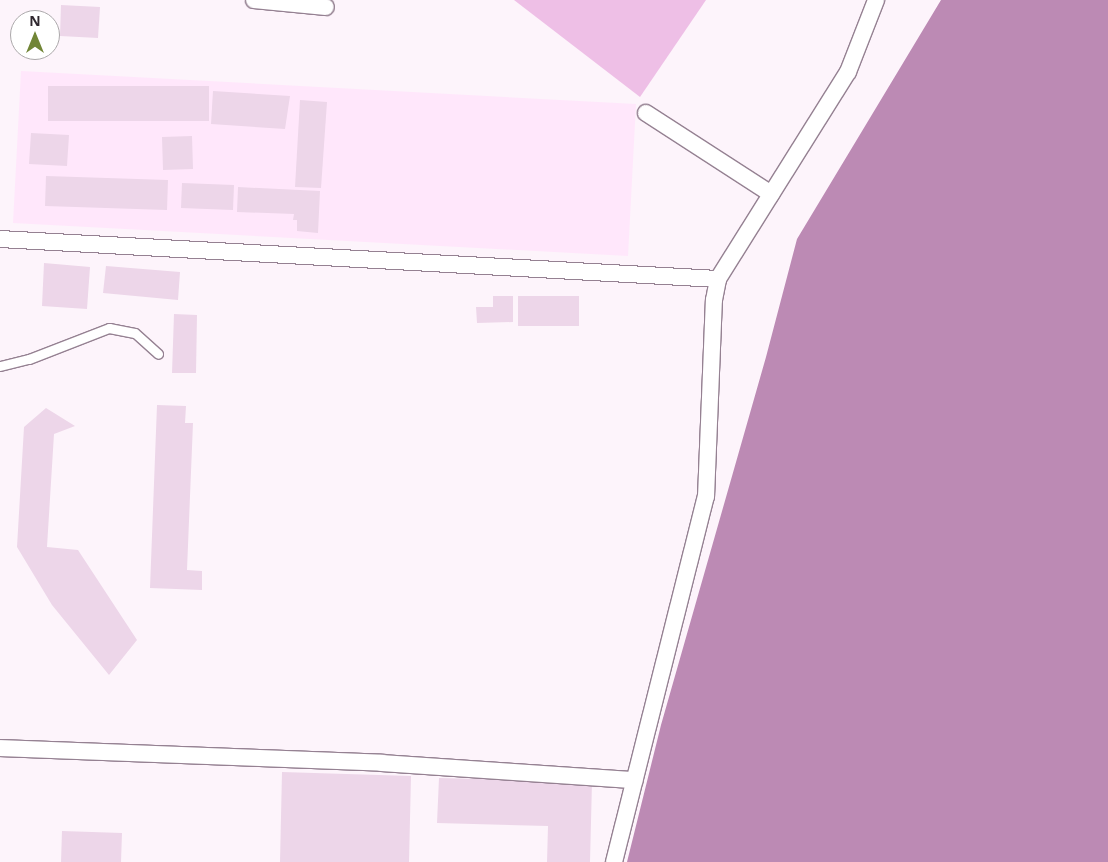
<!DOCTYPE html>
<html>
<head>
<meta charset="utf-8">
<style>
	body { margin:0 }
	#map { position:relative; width:1108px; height:862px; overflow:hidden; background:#fdf4fb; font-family:"Noto Sans",sans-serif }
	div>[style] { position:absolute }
	.built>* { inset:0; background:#ffe7fb }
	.green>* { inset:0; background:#eebfe6 }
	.water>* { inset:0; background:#bc8ab4 }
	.building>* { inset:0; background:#edd6e9 }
	.roads { filter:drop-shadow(1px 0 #958192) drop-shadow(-1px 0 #958192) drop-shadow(0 1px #958192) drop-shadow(0 -1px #958192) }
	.lane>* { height:9px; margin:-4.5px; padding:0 4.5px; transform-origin:4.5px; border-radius:4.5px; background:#fff }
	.street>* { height:16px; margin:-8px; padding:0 8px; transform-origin:8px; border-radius:8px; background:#fff }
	span { translate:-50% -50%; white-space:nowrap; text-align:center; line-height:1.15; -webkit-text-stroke:5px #fff; paint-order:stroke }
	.north { position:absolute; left:10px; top:10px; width:50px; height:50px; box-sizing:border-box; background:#fff; border:1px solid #aca9ab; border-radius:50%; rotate:0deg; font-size:14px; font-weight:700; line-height:20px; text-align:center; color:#2f272e }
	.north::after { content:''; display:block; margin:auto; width:18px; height:22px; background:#718536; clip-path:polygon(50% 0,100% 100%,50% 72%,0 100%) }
</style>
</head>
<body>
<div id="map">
	<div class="built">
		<div style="clip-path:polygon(21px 71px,636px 104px,628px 256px,13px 223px)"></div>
	</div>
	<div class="green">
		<div style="clip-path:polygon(514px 0,706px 0,640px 97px)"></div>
	</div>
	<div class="water">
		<div style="clip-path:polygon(941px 0,1108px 0,1108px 862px,627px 862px,661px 725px,766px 357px,797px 239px)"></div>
	</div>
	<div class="building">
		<div style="clip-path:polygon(61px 5px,100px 7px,98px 38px,60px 36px)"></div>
		<div style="clip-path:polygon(48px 86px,209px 86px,209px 121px,48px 121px)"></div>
		<div style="clip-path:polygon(213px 91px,290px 96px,285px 129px,211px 124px)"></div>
		<div style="clip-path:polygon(300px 100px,327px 102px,321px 188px,295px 187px)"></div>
		<div style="clip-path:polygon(31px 133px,69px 135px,67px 166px,29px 164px)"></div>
		<div style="clip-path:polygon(192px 136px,193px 169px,163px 170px,162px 137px)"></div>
		<div style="clip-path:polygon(46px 176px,168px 180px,167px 210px,45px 206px)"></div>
		<div style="clip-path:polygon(182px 183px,234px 185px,233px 210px,181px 208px)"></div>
		<div style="clip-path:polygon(238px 187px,320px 191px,318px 233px,297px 231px,297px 220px,293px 220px,294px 214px,237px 212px)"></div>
		<div style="clip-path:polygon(44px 263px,90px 267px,87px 309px,42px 306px)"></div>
		<div style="clip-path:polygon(106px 266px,180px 272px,178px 300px,103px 293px)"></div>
		<div style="clip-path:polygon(493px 296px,513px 296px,513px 322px,477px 323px,476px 307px,493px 307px)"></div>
		<div style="clip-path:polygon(518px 296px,579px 296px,579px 326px,518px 326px)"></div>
		<div style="clip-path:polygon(174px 314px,197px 315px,196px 373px,172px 373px)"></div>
		<div style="clip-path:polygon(157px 405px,186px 406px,185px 423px,193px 423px,187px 570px,202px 571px,202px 590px,150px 588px)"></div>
		<div style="clip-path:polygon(46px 408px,75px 426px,54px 434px,47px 547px,78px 550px,137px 640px,109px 675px,52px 605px,17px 547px,24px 427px)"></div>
		<div style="clip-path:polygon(282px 772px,411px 776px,409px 862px,280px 862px)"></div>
		<div style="clip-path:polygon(439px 778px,592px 782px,590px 862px,547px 862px,548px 826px,437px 823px)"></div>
		<div style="clip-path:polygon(62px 831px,122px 833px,121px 862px,61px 862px)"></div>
	</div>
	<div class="roads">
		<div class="lane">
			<div style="left:0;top:366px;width:30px;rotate:-14deg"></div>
			<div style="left:29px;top:359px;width:86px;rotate:-21.2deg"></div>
			<div style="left:109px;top:328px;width:26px;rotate:11deg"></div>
			<div style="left:135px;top:333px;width:31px;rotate:42deg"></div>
		</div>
		<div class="street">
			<div style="left:254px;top:0;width:72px;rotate:5.6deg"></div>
			<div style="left:646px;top:113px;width:149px;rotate:32.9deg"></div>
			<div style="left:0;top:239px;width:719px;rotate:3.19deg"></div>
			<div style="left:0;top:748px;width:382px;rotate:2.2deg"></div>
			<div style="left:382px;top:763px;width:253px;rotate:3.9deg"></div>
			<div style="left:614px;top:862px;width:376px;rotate:-75.9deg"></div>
			<div style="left:706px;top:497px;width:197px;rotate:-87.7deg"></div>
			<div style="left:714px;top:300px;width:21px;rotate:-79deg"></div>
			<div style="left:718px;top:279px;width:244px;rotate:-57.9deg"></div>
			<div style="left:848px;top:72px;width:77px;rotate:-68.7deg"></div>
		</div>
	</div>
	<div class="north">N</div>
</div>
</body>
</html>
